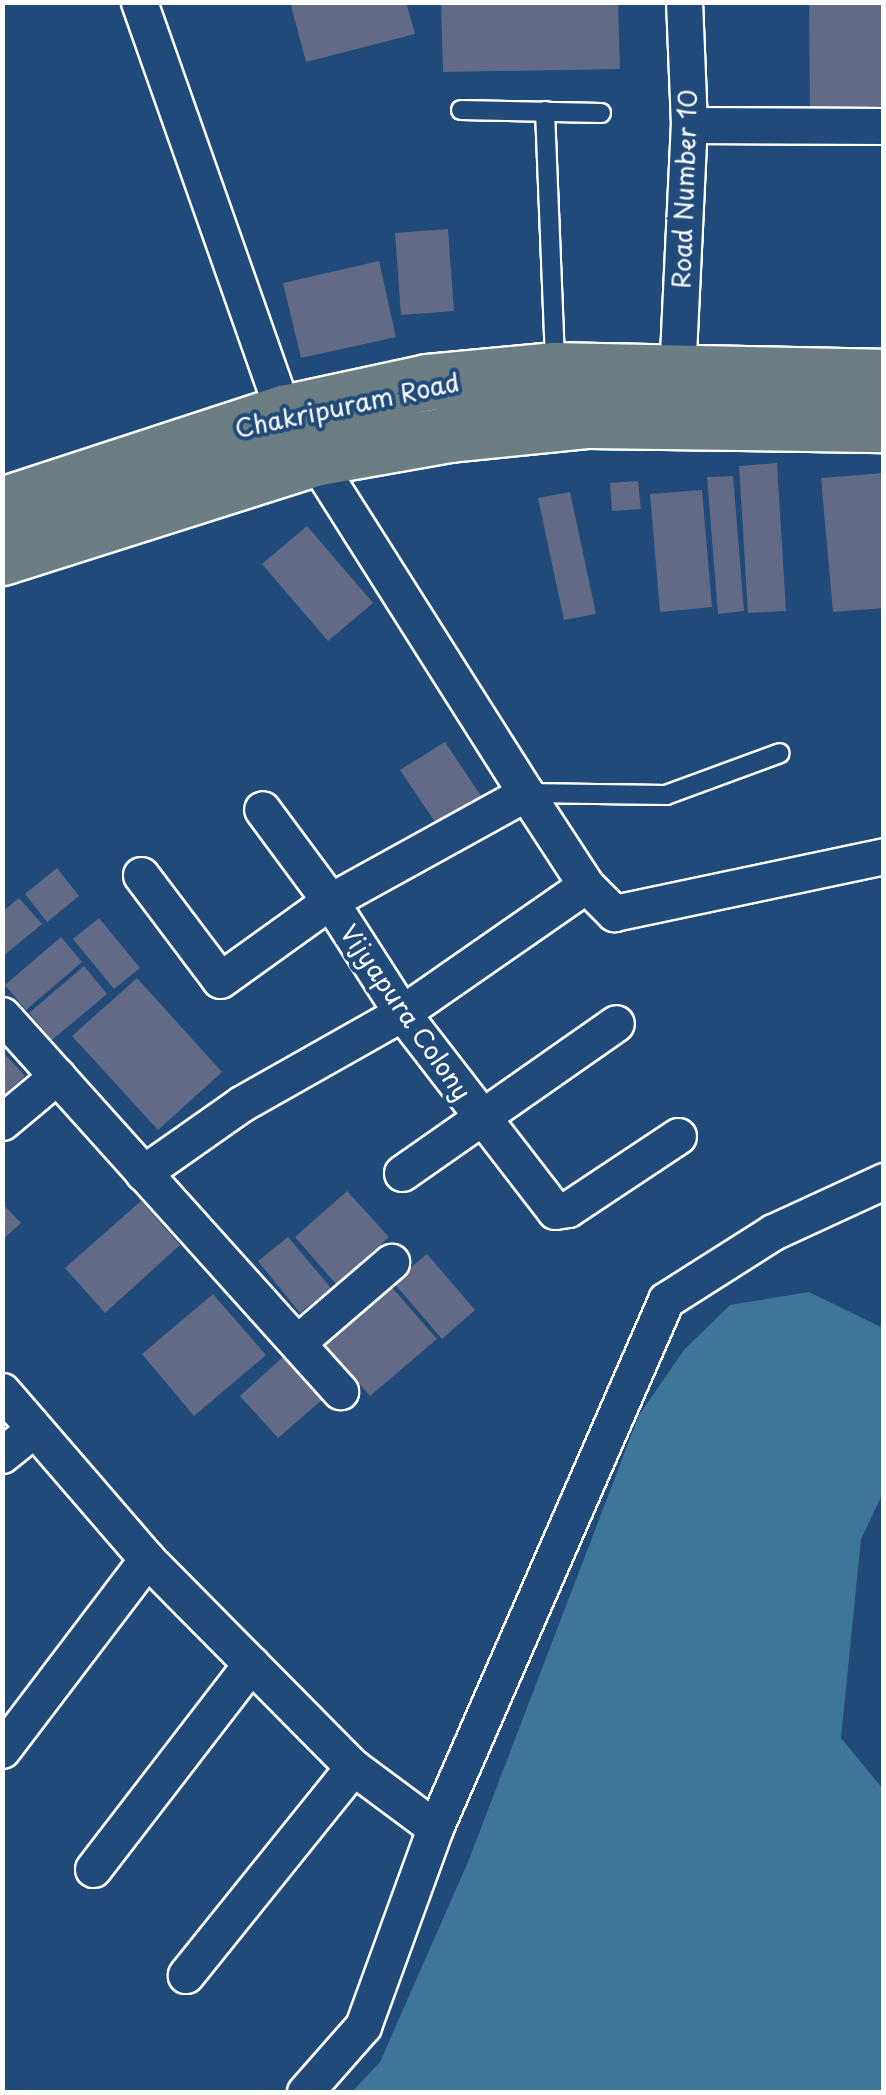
<!DOCTYPE html>
<html>
<head>
<meta charset="utf-8">
<style>
	body { margin:0 }
	#map { position:relative; width:886px; height:2095px; overflow:hidden; background:#1f4a7a; font-family:"Playpen Sans",sans-serif }
	div>[style] { position:absolute }
	.water>* { inset:0; background:#3e769a }
	.building>* { inset:0; background:#626a86 }
	.roads { filter:drop-shadow(2px 0 #fff) drop-shadow(-2px 0 #fff) drop-shadow(0 2px #fff) drop-shadow(0 -2px #fff) }
	.lane>* { height:18px; margin:-9px; padding:0 9px; transform-origin:9px; border-radius:9px; background:#1f4a7a }
	.street>* { height:35px; margin:-17.5px; padding:0 17.5px; transform-origin:17.5px; border-radius:17.5px; background:#1f4a7a }
	.primary>* { height:55px; margin:-27.5px; padding:0 27.5px; transform-origin:27.5px; border-radius:27.5px; background:#6c7e84 }
	span { translate:-50% -50%; white-space:nowrap; text-align:center; line-height:1.15; -webkit-text-stroke:8px #1f4a7a; paint-order:stroke }
	.street-label { font-size:25px; color:#fff }
	.frame { position:absolute; inset:0; border:5px solid #fff; pointer-events:none }
</style>
</head>
<body>
<div id="map">
	<div class="water">
		<div style="clip-path:polygon(809px 1292px,883px 1328px,883px 1493px,861px 1539px,841px 1738px,883px 1789px,883px 2092px,352px 2092px,380px 2062px,468px 1862px,639px 1415px,684px 1350px,730px 1305px)"></div>
	</div>
	<div class="building">
		<div style="clip-path:polygon(290px 2px,406px 2px,415px 34px,306px 62px)"></div>
		<div style="clip-path:polygon(441px 2px,618px 2px,620px 69px,443px 72px)"></div>
		<div style="clip-path:polygon(809px 2px,884px 2px,884px 109px,810px 109px)"></div>
		<div style="clip-path:polygon(448px 229px,454px 311px,401px 315px,395px 233px)"></div>
		<div style="clip-path:polygon(379px 261px,396px 337px,301px 358px,283px 283px)"></div>
		<div style="clip-path:polygon(777px 463px,786px 611px,748px 613px,739px 466px)"></div>
		<div style="clip-path:polygon(884px 473px,884px 608px,833px 612px,821px 478px)"></div>
		<div style="clip-path:polygon(733px 476px,744px 611px,718px 614px,707px 477px)"></div>
		<div style="clip-path:polygon(638px 481px,641px 509px,612px 511px,610px 483px)"></div>
		<div style="clip-path:polygon(702px 490px,712px 607px,660px 612px,650px 494px)"></div>
		<div style="clip-path:polygon(570px 492px,596px 614px,564px 620px,538px 498px)"></div>
		<div style="clip-path:polygon(307px 526px,373px 603px,328px 641px,262px 564px)"></div>
		<div style="clip-path:polygon(445px 742px,481px 796px,437px 825px,400px 770px)"></div>
		<div style="clip-path:polygon(57px 868px,79px 896px,47px 922px,25px 894px)"></div>
		<div style="clip-path:polygon(19px 898px,42px 924px,2px 957px,2px 912px)"></div>
		<div style="clip-path:polygon(99px 918px,140px 968px,114px 989px,73px 939px)"></div>
		<div style="clip-path:polygon(61px 937px,82px 962px,26px 1010px,5px 985px)"></div>
		<div style="clip-path:polygon(84px 966px,107px 994px,52px 1040px,29px 1013px)"></div>
		<div style="clip-path:polygon(137px 978px,222px 1072px,158px 1130px,72px 1036px)"></div>
		<div style="clip-path:polygon(2px 1051px,25px 1076px,2px 1096px)"></div>
		<div style="clip-path:polygon(347px 1191px,389px 1237px,336px 1284px,295px 1237px)"></div>
		<div style="clip-path:polygon(141px 1201px,180px 1245px,105px 1313px,65px 1268px)"></div>
		<div style="clip-path:polygon(2px 1203px,21px 1223px,2px 1240px)"></div>
		<div style="clip-path:polygon(288px 1237px,331px 1288px,300px 1313px,258px 1261px)"></div>
		<div style="clip-path:polygon(427px 1254px,475px 1310px,442px 1339px,393px 1282px)"></div>
		<div style="clip-path:polygon(389px 1284px,437px 1339px,370px 1396px,323px 1342px)"></div>
		<div style="clip-path:polygon(213px 1294px,266px 1355px,194px 1416px,142px 1354px)"></div>
		<div style="clip-path:polygon(284px 1356px,323px 1399px,278px 1438px,240px 1396px)"></div>
	</div>
	<div class="roads">
		<div class="lane">
			<div style="left:461px;top:110px;width:140px;rotate:1.2deg"></div>
			<div style="left:545px;top:111px;width:253px;rotate:87.7deg"></div>
			<div style="left:526px;top:793px;width:140px;rotate:0.8deg"></div>
			<div style="left:666px;top:795px;width:121px;rotate:-20.2deg"></div>
		</div>
		<div class="street">
			<div style="left:139px;top:2px;width:436px;rotate:70.6deg"></div>
			<div style="left:689px;top:125px;width:195px;rotate:0.3deg"></div>
			<div style="left:677px;top:376px;width:251px;rotate:-87.3deg"></div>
			<div style="left:689px;top:125px;width:123px;rotate:-92.3deg"></div>
			<div style="left:314px;top:458px;width:396px;rotate:57.7deg"></div>
			<div style="left:526px;top:793px;width:224px;rotate:151.1deg"></div>
			<div style="left:330px;top:901px;width:133px;rotate:57.3deg"></div>
			<div style="left:402px;top:1013px;width:250px;rotate:52.3deg"></div>
			<div style="left:555px;top:1211px;width:13px;rotate:-9deg"></div>
			<div style="left:568px;top:1209px;width:132px;rotate:-33.6deg"></div>
			<div style="left:526px;top:793px;width:110px;rotate:56.9deg"></div>
			<div style="left:586px;top:885px;width:40px;rotate:45deg"></div>
			<div style="left:614px;top:913px;width:276px;rotate:-11.9deg"></div>
			<div style="left:141px;top:875px;width:131px;rotate:53deg"></div>
			<div style="left:220px;top:980px;width:135px;rotate:-35.7deg"></div>
			<div style="left:330px;top:901px;width:114px;rotate:-126.5deg"></div>
			<div style="left:2px;top:1015px;width:506px;rotate:48.05deg"></div>
			<div style="left:2px;top:1122px;width:72px;rotate:-39.9deg"></div>
			<div style="left:143px;top:1173px;width:120px;rotate:-35.1deg"></div>
			<div style="left:241px;top:1104px;width:185px;rotate:-29.5deg"></div>
			<div style="left:402px;top:1013px;width:224px;rotate:-34.8deg"></div>
			<div style="left:402px;top:1173px;width:261px;rotate:-35deg"></div>
			<div style="left:298px;top:1342px;width:123px;rotate:-40.7deg"></div>
			<div style="left:2px;top:1391px;width:222px;rotate:49.2deg"></div>
			<div style="left:147px;top:1559px;width:293px;rotate:45.3deg"></div>
			<div style="left:353px;top:1767px;width:267px;rotate:128.8deg"></div>
			<div style="left:2px;top:1455px;width:41px;rotate:-39.1deg"></div>
			<div style="left:2px;top:1750px;width:240px;rotate:-52.8deg"></div>
			<div style="left:353px;top:1767px;width:102px;rotate:36.6deg"></div>
			<div style="left:93px;top:1869px;width:259px;rotate:-52.4deg"></div>
			<div style="left:305px;top:2092px;width:88px;rotate:-48.7deg"></div>
			<div style="left:363px;top:2026px;width:211px;rotate:-70deg"></div>
			<div style="left:435px;top:1828px;width:576px;rotate:-66.37deg"></div>
			<div style="left:666px;top:1300px;width:127px;rotate:-32.4deg"></div>
			<div style="left:773px;top:1232px;width:122px;rotate:-24.7deg"></div>
		</div>
		<div class="primary">
			<div style="left:2px;top:505px;width:297px;rotate:-18.1deg"></div>
			<div style="left:284px;top:413px;width:146px;rotate:-12.2deg"></div>
			<div style="left:427px;top:382px;width:129px;rotate:-5.4deg"></div>
			<div style="left:555px;top:370px;width:329px;rotate:1.2deg"></div>
			<div style="left:2px;top:557px;width:327px;rotate:-17.6deg"></div>
			<div style="left:314px;top:458px;width:138px;rotate:-10deg"></div>
			<div style="left:450px;top:434px;width:139px;rotate:-5.8deg"></div>
			<div style="left:588px;top:420px;width:296px;rotate:0.8deg"></div>
		</div>
	</div>
	<div class="street-label">
		<span style="left:684px;top:189px;rotate:-88deg">Road Number 10</span>
		<span style="left:347px;top:405px;rotate:-12deg">Chakripuram Road</span>
		<span style="left:406px;top:1012px;rotate:55deg">Vijyapura Colony</span>
	</div>
	<div class="frame"></div>
</div>
</body>
</html>
